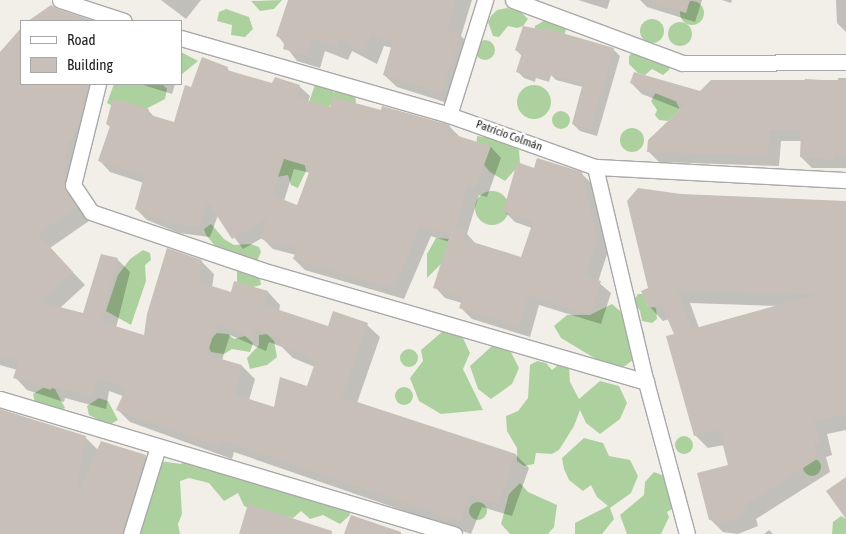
<!DOCTYPE html>
<html>
<head>
<meta charset="utf-8">
<style>
	body { margin:0 }
	#map { position:relative; width:846px; height:534px; overflow:hidden; background:#f2efe9; font-family:"Asap Condensed",sans-serif }
	div>[style] { position:absolute }
	.forest>* { inset:0; background:#add19e }
	.round { border-radius:50% }
	.shadow>* { inset:0; background:#0003 }
	.building>* { inset:0; background:#c7bfb8 }
	.roads { filter:drop-shadow(1px 0 #a9a9a9) drop-shadow(-1px 0 #a9a9a9) drop-shadow(0 1px #a9a9a9) drop-shadow(0 -1px #a9a9a9) }
	.minor>* { height:15px; margin:-7.5px; padding:0 7.5px; transform-origin:7.5px; border-radius:7.5px; background:#fff }
	span { translate:-50% -50%; white-space:nowrap; text-align:center; line-height:1.15; -webkit-text-stroke:5px #fff; paint-order:stroke }
	.street-label { font-size:12px; color:#222 }
	.legend { position:absolute; left:20px; top:20px; width:162px; height:65px; box-sizing:border-box; background:#fff; border:1px solid #a7a7a7; margin:0; padding:6px 9px; list-style:none; font-size:15px; color:#222 }
	.legend li { display:flex; align-items:center; gap:10px; height:25px }
	.legend b { width:25px; border:1px solid #a7a7a7 }
</style>
</head>
<body>
<div id="map">
	<div class="forest">
		<div style="clip-path:polygon(282px 0,274px 9px,260px 11px,251px 1px)"></div>
		<div class="round" style="left:680px;top:1px;width:24px;height:24px"></div>
		<div style="clip-path:polygon(507px 8px,520px 11px,528px 19px,523px 26px,517px 28px,508px 26px,499px 37px,493px 36px,488px 22px,491px 16px,497px 10px)"></div>
		<div style="clip-path:polygon(226px 9px,249px 17px,253px 29px,245px 37px,231px 35px,232px 25px,217px 21px,219px 12px)"></div>
		<div class="round" style="left:640px;top:19px;width:24px;height:24px"></div>
		<div style="clip-path:polygon(547px 19px,550px 23px,564px 24px,566px 29px,564px 37px,534px 34px,535px 26px)"></div>
		<div class="round" style="left:668px;top:22px;width:24px;height:24px"></div>
		<div class="round" style="left:475px;top:40px;width:20px;height:20px"></div>
		<div style="clip-path:polygon(636px 49px,672px 61px,669px 70px,663px 75px,652px 69px,645px 75px,638px 73px,629px 64px,629px 56px)"></div>
		<div style="clip-path:polygon(181px 52px,198px 61px,181px 75px)"></div>
		<div style="clip-path:polygon(327px 80px,334px 93px,337px 89px,355px 92px,356px 104px,331px 104px,327px 110px,309px 102px,316px 82px)"></div>
		<div style="clip-path:polygon(114px 84px,162px 84px,167px 89px,165px 99px,142px 111px,121px 111px,107px 103px)"></div>
		<div class="round" style="left:517px;top:85px;width:34px;height:34px"></div>
		<div style="clip-path:polygon(656px 92px,674px 97px,680px 110px,668px 121px,659px 120px,655px 115px,657px 110px,651px 101px)"></div>
		<div class="round" style="left:552px;top:111px;width:18px;height:18px"></div>
		<div class="round" style="left:620px;top:128px;width:24px;height:24px"></div>
		<div style="clip-path:polygon(477px 136px,498px 139px,519px 150px,520px 164px,505px 181px,490px 172px,476px 155px)"></div>
		<div style="clip-path:polygon(282px 145px,291px 161px,303px 156px,306px 171px,298px 188px,291px 185px,288px 175px,265px 179px)"></div>
		<div class="round" style="left:475px;top:191px;width:34px;height:34px"></div>
		<div style="clip-path:polygon(211px 224px,224px 239px,234px 245px,251px 244px,259px 247px,261px 252px,257px 261px,261px 285px,246px 289px,237px 283px,237px 268px,229px 267px,223px 262px,217px 248px,206px 235px,204px 229px)"></div>
		<div style="clip-path:polygon(436px 238px,451px 239px,447px 258px,427px 278px,427px 254px)"></div>
		<div style="clip-path:polygon(143px 250px,150px 253px,151px 260px,145px 265px,146px 281px,131px 325px,106px 311px,118px 275px,130px 259px)"></div>
		<div style="clip-path:polygon(638px 294px,643px 294px,648px 306px,656px 308px,657px 319px,652px 323px,642px 321px,640px 311px,633px 301px)"></div>
		<div style="clip-path:polygon(612px 304px,644px 332px,646px 350px,625px 366px,611px 368px,561px 338px,554px 326px,567px 315px,590px 315px)"></div>
		<div style="clip-path:polygon(443px 331px,462px 336px,470px 353px,463px 369px,483px 410px,441px 414px,419px 401px,410px 378px,423px 361px,421px 350px)"></div>
		<div style="clip-path:polygon(217px 333px,228px 334px,234px 339px,245px 336px,253px 343px,250px 352px,232px 349px,224px 354px,211px 352px,207px 343px)"></div>
		<div style="clip-path:polygon(267px 334px,274px 341px,277px 357px,267px 365px,250px 369px,247px 358px,259px 345px,259px 335px)"></div>
		<div style="clip-path:polygon(492px 346px,511px 352px,519px 368px,512px 384px,491px 399px,478px 389px,470px 366px)"></div>
		<div class="round" style="left:400px;top:349px;width:18px;height:18px"></div>
		<div style="clip-path:polygon(537px 361px,546px 363px,552px 370px,558px 365px,569px 366px,570px 382px,579px 399px,600px 381px,619px 386px,627px 403px,620px 419px,600px 434px,586px 423px,580px 410px,574px 426px,559px 450px,552px 454px,536px 453px,534px 464px,524px 466px,517px 461px,517px 448px,507px 431px,506px 416px,518px 411px,528px 398px,530px 365px)"></div>
		<div style="clip-path:polygon(46px 386px,55px 389px,65px 408px,55px 412px,35px 403px,33px 394px)"></div>
		<div class="round" style="left:395px;top:387px;width:18px;height:18px"></div>
		<div style="clip-path:polygon(99px 398px,108px 401px,118px 420px,109px 425px,89px 415px,87px 406px)"></div>
		<div class="round" style="left:675px;top:436px;width:18px;height:18px"></div>
		<div style="clip-path:polygon(584px 438px,603px 443px,609px 456px,630px 460px,638px 476px,631px 493px,610px 508px,614px 519px,602px 534px,575px 534px,575px 523px,608px 506px,597px 497px,591px 485px,583px 491px,569px 480px,564px 469px,562px 458px)"></div>
		<div style="clip-path:polygon(193px 456px,349px 509px,350px 515px,340px 524px,323px 515px,310px 519px,301px 511px,293px 518px,255px 511px,244px 506px,238px 493px,224px 501px,209px 483px,189px 478px,180px 481px,182px 514px,178px 524px,180px 534px,136px 534px,160px 461px,181px 464px)"></div>
		<div class="round" style="left:803px;top:458px;width:18px;height:18px"></div>
		<div style="clip-path:polygon(654px 472px,677px 481px,686px 492px,681px 504px,667px 512px,669px 517px,661px 534px,627px 534px,620px 515px,644px 495px,645px 482px)"></div>
		<div style="clip-path:polygon(520px 483px,528px 492px,557px 505px,554px 527px,548px 534px,510px 534px,501px 524px,509px 494px)"></div>
		<div class="round" style="left:469px;top:502px;width:18px;height:18px"></div>
		<div style="clip-path:polygon(841px 516px,846px 519px,846px 534px,832px 534px,833px 522px)"></div>
	</div>
	<div class="shadow">
		<div style="clip-path:polygon(161px 0,201px 0,186px 19px)"></div>
		<div style="clip-path:polygon(289px 0,472px 0,461px 36px,473px 48px,454px 105px,397px 87px,384px 75px,393px 48px,384px 46px,377px 64px,352px 51px,348px 60px,325px 51px,320px 68px,297px 61px,278px 36px)"></div>
		<div style="clip-path:polygon(578px 0,610px 0,607px 9px)"></div>
		<div style="clip-path:polygon(640px 0,702px 0,695px 22px,647px 7px)"></div>
		<div style="clip-path:polygon(722px 0,732px 0,731px 3px)"></div>
		<div style="clip-path:polygon(836px 0,846px 0,846px 32px,837px 23px)"></div>
		<div style="clip-path:polygon(52px 7px,92px 21px,31px 21px)"></div>
		<div style="clip-path:polygon(evenodd,21px 30px,21px 84px,106px 84px,76px 200px,89px 221px,50px 248px,85px 285px,60px 308px,84px 314px,117px 259px,130px 272px,116px 328px,145px 337px,201px 261px,214px 274px,212px 288px,232px 293px,268px 292px,280px 305px,279px 311px,329px 328px,367px 325px,380px 337px,357px 403px,516px 455px,529px 468px,512px 516px,482px 507px,471px 534px,234px 452px,232px 459px,130px 422px,117px 409px,123px 396px,109px 391px,106px 409px,65px 398px,64px 402px,27px 390px,15px 377px,17px 370px,0 365px,0 54px,21px 30px,230px 335px,266px 351px,269px 342px,282px 347px,293px 358px,315px 367px,308px 388px,274px 409px,249px 400px,255px 379px,242px 366px,222px 360px,230px 335px)"></div>
		<div style="clip-path:polygon(544px 39px,535px 82px,524px 78px,517px 71px,522px 56px,516px 50px)"></div>
		<div style="clip-path:polygon(613px 49px,620px 56px,597px 136px,580px 131px,573px 124px,583px 87px,556px 80px,549px 73px)"></div>
		<div style="clip-path:polygon(evenodd,227px 68px,231px 73px,273px 85px,299px 86px,310px 96px,308px 102px,331px 108px,381px 112px,383px 107px,450px 127px,460px 137px,491px 147px,501px 158px,487px 197px,479px 195px,467px 234px,476px 244px,522px 258px,532px 228px,515px 222px,504px 211px,534px 170px,581px 173px,592px 184px,608px 251px,598px 282px,611px 293px,601px 324px,539px 305px,530px 337px,472px 319px,461px 308px,462px 303px,445px 298px,435px 287px,449px 242px,431px 236px,404px 299px,305px 270px,294px 259px,296px 255px,273px 249px,262px 238px,243px 249px,218px 215px,210px 237px,179px 233px,147px 220px,136px 209px,144px 183px,110px 172px,100px 161px,111px 128px,107px 124px,148px 110px,155px 118px,175px 123px,192px 89px,227px 68px,294px 169px,310px 173px,297px 206px,284px 201px,294px 169px)"></div>
		<div style="clip-path:polygon(838px 78px,846px 78px,846px 168px,812px 168px,801px 157px,802px 141px,781px 141px,779px 166px,659px 162px,648px 151px,682px 110px,642px 94px,631px 83px,700px 92px,804px 83px,805px 79px,838px 81px)"></div>
		<div style="clip-path:polygon(140px 84px,175px 84px,172px 94px)"></div>
		<div style="clip-path:polygon(evenodd,681px 195px,846px 202px,846px 430px,827px 434px,832px 455px,826px 457px,830px 472px,756px 519px,758px 526px,738px 534px,723px 532px,710px 519px,729px 466px,724px 445px,708px 448px,695px 435px,675px 335px,669px 319px,663px 321px,650px 307px,650px 289px,681px 195px,690px 303px,780px 306px,699px 328px,690px 303px)"></div>
		<div style="clip-path:polygon(0 413px,85px 437px,98px 450px,145px 456px,158px 469px,137px 534px,0 534px)"></div>
		<div style="clip-path:polygon(769px 530px,773px 534px,764px 534px)"></div>
	</div>
	<div class="building">
		<div style="clip-path:polygon(288px 0,456px 0,447px 30px,461px 34px,442px 93px,383px 75px,393px 41px,372px 34px,364px 52px,339px 39px,336px 48px,312px 39px,308px 56px,283px 49px,285px 40px,276px 36px)"></div>
		<div style="clip-path:polygon(653px 0,690px 0,686px 13px,652px 3px)"></div>
		<div style="clip-path:polygon(51px 5px,57px 9px,94px 21px,28px 21px)"></div>
		<div style="clip-path:polygon(523px 26px,544px 30px,545px 28px,614px 48px,590px 129px,572px 124px,583px 83px,551px 75px,549px 82px,516px 72px,522px 53px,515px 50px)"></div>
		<div style="clip-path:polygon(evenodd,21px 28px,21px 84px,88px 84px,78px 127px,68px 145px,64px 183px,77px 208px,38px 234px,73px 272px,40px 302px,83px 313px,101px 254px,118px 258px,102px 322px,144px 335px,147px 314px,167px 248px,202px 260px,199px 282px,231px 292px,234px 281px,268px 291px,264px 305px,328px 326px,333px 311px,368px 323px,342px 397px,516px 454px,499px 504px,469px 495px,460px 522px,221px 440px,219px 447px,116px 410px,126px 388px,96px 379px,93px 397px,52px 386px,51px 390px,13px 378px,19px 361px,0 356px,0 52px,21px 28px,217px 323px,253px 339px,256px 330px,280px 339px,279px 345px,316px 360px,307px 386px,280px 377px,274px 407px,234px 394px,242px 365px,207px 355px,217px 323px)"></div>
		<div style="clip-path:polygon(evenodd,202px 57px,228px 67px,227px 70px,272px 83px,275px 77px,300px 85px,296px 97px,330px 107px,333px 97px,381px 110px,382px 106px,450px 125px,448px 133px,491px 146px,476px 187px,468px 185px,456px 227px,466px 230px,463px 239px,521px 257px,533px 222px,503px 212px,517px 162px,534px 168px,537px 158px,582px 172px,597px 239px,586px 276px,601px 281px,590px 315px,529px 295px,519px 327px,459px 308px,463px 297px,433px 288px,450px 235px,420px 226px,394px 289px,293px 259px,297px 248px,261px 239px,267px 219px,232px 239px,208px 202px,199px 227px,167px 223px,135px 209px,144px 176px,98px 161px,110px 126px,106px 124px,113px 98px,149px 109px,147px 114px,174px 122px,185px 85px,191px 87px,202px 57px,284px 159px,311px 167px,297px 205px,272px 195px,284px 159px)"></div>
		<div style="clip-path:polygon(634px 72px,700px 91px,711px 80px,846px 80px,846px 155px,834px 155px,834px 160px,800px 157px,801px 131px,770px 130px,768px 156px,647px 152px,648px 140px,685px 105px,630px 83px)"></div>
		<div style="clip-path:polygon(evenodd,638px 188px,681px 194px,846px 201px,846px 415px,814px 421px,820px 442px,814px 444px,817px 459px,744px 506px,746px 513px,737px 515px,738px 518px,717px 523px,716px 518px,709px 520px,697px 473px,728px 465px,719px 430px,694px 436px,666px 336px,674px 334px,661px 304px,649px 308px,641px 291px,648px 288px,627px 201px,638px 188px,678px 291px,818px 294px,692px 329px,678px 291px)"></div>
		<div style="clip-path:polygon(0 409px,86px 436px,77px 488px,80px 488px,101px 441px,146px 455px,122px 534px,0 534px)"></div>
		<div style="clip-path:polygon(846px 477px,846px 519px,826px 491px)"></div>
		<div style="clip-path:polygon(248px 504px,332px 531px,332px 534px,239px 534px)"></div>
		<div style="clip-path:polygon(351px 515px,401px 532px,401px 534px,344px 534px)"></div>
	</div>
	<div class="roads">
		<div class="minor">
			<div style="left:60px;top:0;width:67px;rotate:18.2deg"></div>
			<div style="left:513px;top:0;width:180px;rotate:20.4deg"></div>
			<div style="left:682px;top:63px;width:164px;rotate:-0.3deg"></div>
			<div style="left:181px;top:38px;width:279px;rotate:16deg"></div>
			<div style="left:449px;top:115px;width:155px;rotate:19.6deg"></div>
			<div style="left:595px;top:167px;width:251px;rotate:3deg"></div>
			<div style="left:98px;top:84px;width:104px;rotate:103.9deg"></div>
			<div style="left:73px;top:185px;width:32px;rotate:56deg"></div>
			<div style="left:91px;top:212px;width:180px;rotate:18.8deg"></div>
			<div style="left:261px;top:270px;width:401px;rotate:16.2deg"></div>
			<div style="left:449px;top:115px;width:121px;rotate:-72.6deg"></div>
			<div style="left:595px;top:167px;width:221px;rotate:76.7deg"></div>
			<div style="left:646px;top:382px;width:157px;rotate:74.9deg"></div>
			<div style="left:0;top:399px;width:474px;rotate:16.6deg"></div>
			<div style="left:131px;top:534px;width:91px;rotate:-72.8deg"></div>
		</div>
	</div>
	<div class="street-label">
		<span style="left:509px;top:136px;rotate:20deg">Patricio Colmán</span>
	</div>
	<ul class="legend">
	<li><b style="height:6px;background:#fff"></b>Road</li>
	<li><b style="height:14px;background:#c7bfb8"></b>Building</li>
	</ul>
</div>
</body>
</html>
